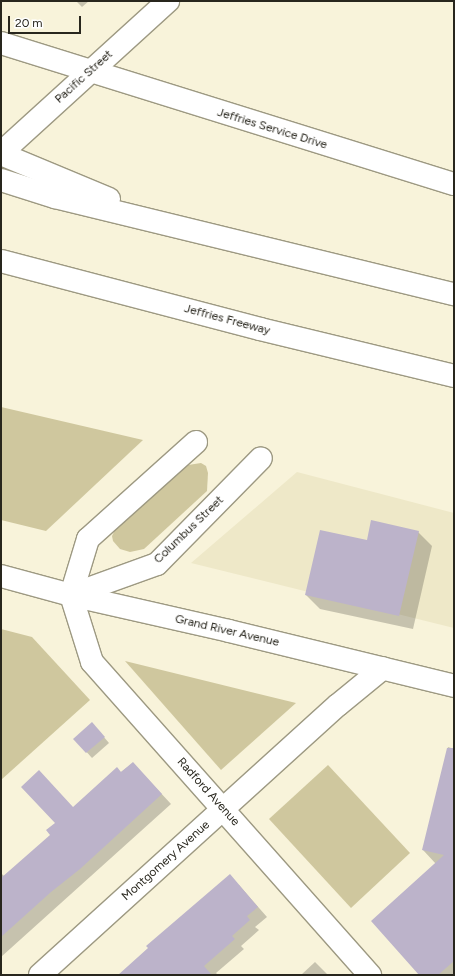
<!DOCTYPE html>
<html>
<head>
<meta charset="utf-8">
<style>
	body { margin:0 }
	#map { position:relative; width:455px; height:976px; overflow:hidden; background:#f8f3da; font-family:Figtree,sans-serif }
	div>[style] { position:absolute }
	.built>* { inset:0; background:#eee8c8 }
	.green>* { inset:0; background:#cfc79e }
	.shadow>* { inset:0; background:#0003 }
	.building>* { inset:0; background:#bcb3ca }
	.roads { filter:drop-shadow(1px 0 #9d9982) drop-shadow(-1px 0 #9d9982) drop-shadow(0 1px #9d9982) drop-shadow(0 -1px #9d9982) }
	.minor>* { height:22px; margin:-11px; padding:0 11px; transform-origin:11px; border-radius:11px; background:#fff }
	.major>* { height:22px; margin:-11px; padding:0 11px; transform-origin:11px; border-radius:11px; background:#fff }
	.highway>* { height:22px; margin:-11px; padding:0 11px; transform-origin:11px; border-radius:11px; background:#fff }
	span { translate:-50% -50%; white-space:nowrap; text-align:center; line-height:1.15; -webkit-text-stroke:3.5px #fff; paint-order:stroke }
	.street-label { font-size:12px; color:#28261d }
	.frame { position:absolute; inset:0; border:2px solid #28261d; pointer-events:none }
	.scale { position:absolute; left:8px; top:16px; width:73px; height:18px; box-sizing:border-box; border:2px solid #28261d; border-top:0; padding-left:5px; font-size:12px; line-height:14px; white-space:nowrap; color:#28261d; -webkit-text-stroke:3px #fff; paint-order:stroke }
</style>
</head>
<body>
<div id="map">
	<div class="built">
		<div style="clip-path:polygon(297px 472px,454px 513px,454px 628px,191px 563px)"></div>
	</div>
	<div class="green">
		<div style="clip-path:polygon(1px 407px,143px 440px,46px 531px,1px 520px)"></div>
		<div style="clip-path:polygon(201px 463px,206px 466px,208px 473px,207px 491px,144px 549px,130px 552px,120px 549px,113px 541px,112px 536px,116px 528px,182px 466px)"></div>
		<div style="clip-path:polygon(1px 629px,32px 637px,90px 700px,1px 780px)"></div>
		<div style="clip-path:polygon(125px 661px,296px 703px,221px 770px)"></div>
		<div style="clip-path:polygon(328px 765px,410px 853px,351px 908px,269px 819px)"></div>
	</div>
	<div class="shadow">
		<div style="clip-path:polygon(76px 1px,89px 1px,82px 7px)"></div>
		<div style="clip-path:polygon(418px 532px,432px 546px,413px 629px,320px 609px,306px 595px,368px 541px)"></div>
		<div style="clip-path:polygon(97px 729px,109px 743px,92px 758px,75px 739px)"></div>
		<div style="clip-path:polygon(448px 747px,454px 749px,454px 975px,421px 975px,436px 864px,423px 850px)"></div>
		<div style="clip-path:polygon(133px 763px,171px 804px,1px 957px,1px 873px,4px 876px,52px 836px,73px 808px)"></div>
		<div style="clip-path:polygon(239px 885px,267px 917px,255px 927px,259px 930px,241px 946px,244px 949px,216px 973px,218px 975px,120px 975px)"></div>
		<div style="clip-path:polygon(315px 962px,328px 975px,301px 975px)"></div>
	</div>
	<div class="building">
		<div style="clip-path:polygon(371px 520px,419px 531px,399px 616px,305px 595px,320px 530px,367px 540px)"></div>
		<div style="clip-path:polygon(92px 722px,105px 737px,86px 753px,73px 739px)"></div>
		<div style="clip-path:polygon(447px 748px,454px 748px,454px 961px,438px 975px,419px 975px,371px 921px,444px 855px,422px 850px)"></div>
		<div style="clip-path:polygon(133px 762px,162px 794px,80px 869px,51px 892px,1px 937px,1px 878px,50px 835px,46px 830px,55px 823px,21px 787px,39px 770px,73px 807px,117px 767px,121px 772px)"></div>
		<div style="clip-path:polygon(230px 874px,258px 907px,247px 916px,250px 920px,232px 936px,235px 939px,204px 966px,212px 975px,118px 975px,148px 948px,146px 946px)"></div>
	</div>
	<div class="roads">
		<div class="minor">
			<div style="left:1px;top:43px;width:474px;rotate:17.3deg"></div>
			<div style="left:1px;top:153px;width:226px;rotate:-42.3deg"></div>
			<div style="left:196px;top:442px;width:145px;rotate:138.1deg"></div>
			<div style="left:88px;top:539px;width:59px;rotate:106.9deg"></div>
			<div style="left:71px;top:595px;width:91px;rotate:-19.8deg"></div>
			<div style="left:157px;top:564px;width:148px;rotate:-45.5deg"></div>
			<div style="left:71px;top:595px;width:70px;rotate:72.6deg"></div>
			<div style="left:92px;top:662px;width:419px;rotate:48.4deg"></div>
			<div style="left:40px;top:975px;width:402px;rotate:-42.2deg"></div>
			<div style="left:338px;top:705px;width:58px;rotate:-39.4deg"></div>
		</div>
		<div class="major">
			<div style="left:1px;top:576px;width:73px;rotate:15.2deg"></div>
			<div style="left:71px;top:595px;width:162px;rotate:12.8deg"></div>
			<div style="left:229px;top:631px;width:232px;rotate:13.7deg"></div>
		</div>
		<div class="highway">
			<div style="left:1px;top:154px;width:117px;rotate:22.6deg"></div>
			<div style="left:1px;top:180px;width:57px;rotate:17.5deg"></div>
			<div style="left:55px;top:197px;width:411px;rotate:13.7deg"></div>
			<div style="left:1px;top:261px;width:268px;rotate:14.7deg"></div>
			<div style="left:260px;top:329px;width:200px;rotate:13.6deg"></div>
		</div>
	</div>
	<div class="street-label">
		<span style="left:84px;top:77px;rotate:-42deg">Pacific Street</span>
		<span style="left:272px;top:129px;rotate:17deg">Jeffries Service Drive</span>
		<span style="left:227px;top:320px;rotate:15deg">Jeffries Freeway</span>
		<span style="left:189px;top:530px;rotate:-44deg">Columbus Street</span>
		<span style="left:227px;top:631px;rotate:13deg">Grand River Avenue</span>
		<span style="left:208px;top:792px;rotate:48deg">Radford Avenue</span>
		<span style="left:166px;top:861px;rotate:-42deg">Montgomery Avenue</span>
	</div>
	<div class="frame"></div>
	<div class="scale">20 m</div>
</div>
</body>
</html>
